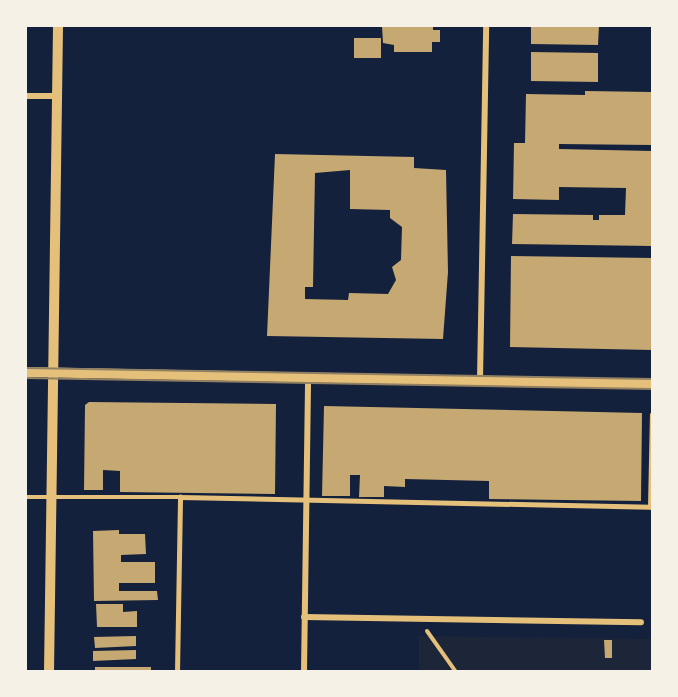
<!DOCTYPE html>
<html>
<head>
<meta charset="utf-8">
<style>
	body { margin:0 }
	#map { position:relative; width:678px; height:697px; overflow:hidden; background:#14213d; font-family:"Varela Round",sans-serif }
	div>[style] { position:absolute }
	.green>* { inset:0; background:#1d2539 }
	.building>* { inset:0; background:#c6a872 }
	.path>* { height:4px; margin:-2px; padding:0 2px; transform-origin:2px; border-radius:2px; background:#e5c07b }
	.service>* { height:4.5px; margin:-2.25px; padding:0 2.25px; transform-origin:2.25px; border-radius:2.25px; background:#e5c07b }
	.minor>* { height:6px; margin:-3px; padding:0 3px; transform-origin:3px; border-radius:3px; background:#e5c07b }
	.tertiary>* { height:10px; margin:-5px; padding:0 5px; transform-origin:5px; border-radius:5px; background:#e5c07b }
	.tram>* { height:1.5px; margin:-0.75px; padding:0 0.75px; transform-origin:0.75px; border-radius:0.75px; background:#918062 }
	span { translate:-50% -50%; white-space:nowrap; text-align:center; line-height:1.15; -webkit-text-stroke:5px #f6f1e7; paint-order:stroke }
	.frame { position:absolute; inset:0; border:27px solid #f6f1e7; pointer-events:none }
</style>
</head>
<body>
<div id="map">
	<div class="green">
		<div style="clip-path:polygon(419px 636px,652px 639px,652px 671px,419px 672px)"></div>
	</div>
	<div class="building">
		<div style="clip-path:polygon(382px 26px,433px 26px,433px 30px,440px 30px,440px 42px,432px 42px,432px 52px,394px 52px,394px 45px,383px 43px)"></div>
		<div style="clip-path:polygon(531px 26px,599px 26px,598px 45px,531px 44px)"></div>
		<div style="clip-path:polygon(354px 38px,381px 38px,381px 58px,354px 58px)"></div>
		<div style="clip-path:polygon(531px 52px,598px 53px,598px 82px,531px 81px)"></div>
		<div style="clip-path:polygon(585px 91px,652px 92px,652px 145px,559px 144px,559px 149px,652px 151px,652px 246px,512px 244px,513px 214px,593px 215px,593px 220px,599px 220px,599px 215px,625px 215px,626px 188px,559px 187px,559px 200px,513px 199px,514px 143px,525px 143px,526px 94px,585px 95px)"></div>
		<div style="clip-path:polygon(evenodd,275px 154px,414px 157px,414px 168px,446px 170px,448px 272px,443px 339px,267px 336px,275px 154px,350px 170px,350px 209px,390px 210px,390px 218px,402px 227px,401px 260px,392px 267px,396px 280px,388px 294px,349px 293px,348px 300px,305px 299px,305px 287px,313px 287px,315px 173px,350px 170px)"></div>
		<div style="clip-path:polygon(511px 256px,652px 258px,652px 350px,510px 347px)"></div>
		<div style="clip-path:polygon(89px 402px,276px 404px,275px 494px,120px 492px,120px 471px,103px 470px,103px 490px,84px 490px,85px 405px)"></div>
		<div style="clip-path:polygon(324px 406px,642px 413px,641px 501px,489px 499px,489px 481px,405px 479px,405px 487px,384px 486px,384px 497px,359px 497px,360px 475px,350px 475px,350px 496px,322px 496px)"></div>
		<div style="clip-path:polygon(119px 530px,119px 534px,145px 534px,146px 554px,121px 555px,121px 562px,155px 562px,155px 583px,119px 583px,119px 591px,157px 591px,158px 600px,94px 601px,93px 531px)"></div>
		<div style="clip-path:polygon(96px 604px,123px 604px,123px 612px,137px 611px,137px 627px,97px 627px)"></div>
		<div style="clip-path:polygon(136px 636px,136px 646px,95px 648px,94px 637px)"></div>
		<div style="clip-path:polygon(604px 640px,612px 640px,612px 658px,605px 658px)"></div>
		<div style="clip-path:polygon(136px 650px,136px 659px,93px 661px,93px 651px)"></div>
		<div style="clip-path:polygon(95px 667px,151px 667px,151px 672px,95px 672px)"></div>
	</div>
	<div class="path">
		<div style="left:427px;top:631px;width:50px;rotate:54.7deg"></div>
	</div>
	<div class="service">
		<div style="left:26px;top:497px;width:154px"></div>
		<div style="left:177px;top:672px;width:175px;rotate:-89deg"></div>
		<div style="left:180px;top:497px;width:470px;rotate:1.2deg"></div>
		<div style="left:650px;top:507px;width:92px;rotate:-88.8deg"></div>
	</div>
	<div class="minor">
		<div style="left:26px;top:96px;width:31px"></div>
		<div style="left:480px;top:380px;width:354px;rotate:-89deg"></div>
		<div style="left:304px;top:617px;width:337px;rotate:0.9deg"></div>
		<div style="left:304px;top:672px;width:295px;rotate:-89.2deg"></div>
	</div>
	<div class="tertiary">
		<div style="left:26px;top:372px;width:626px;rotate:1.1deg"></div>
		<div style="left:49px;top:672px;width:646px;rotate:-89.2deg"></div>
	</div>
	<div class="tram">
		<div style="left:26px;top:368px;width:626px;rotate:1.01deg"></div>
		<div style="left:26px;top:378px;width:626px;rotate:1.01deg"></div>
	</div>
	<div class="frame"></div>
</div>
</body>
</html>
